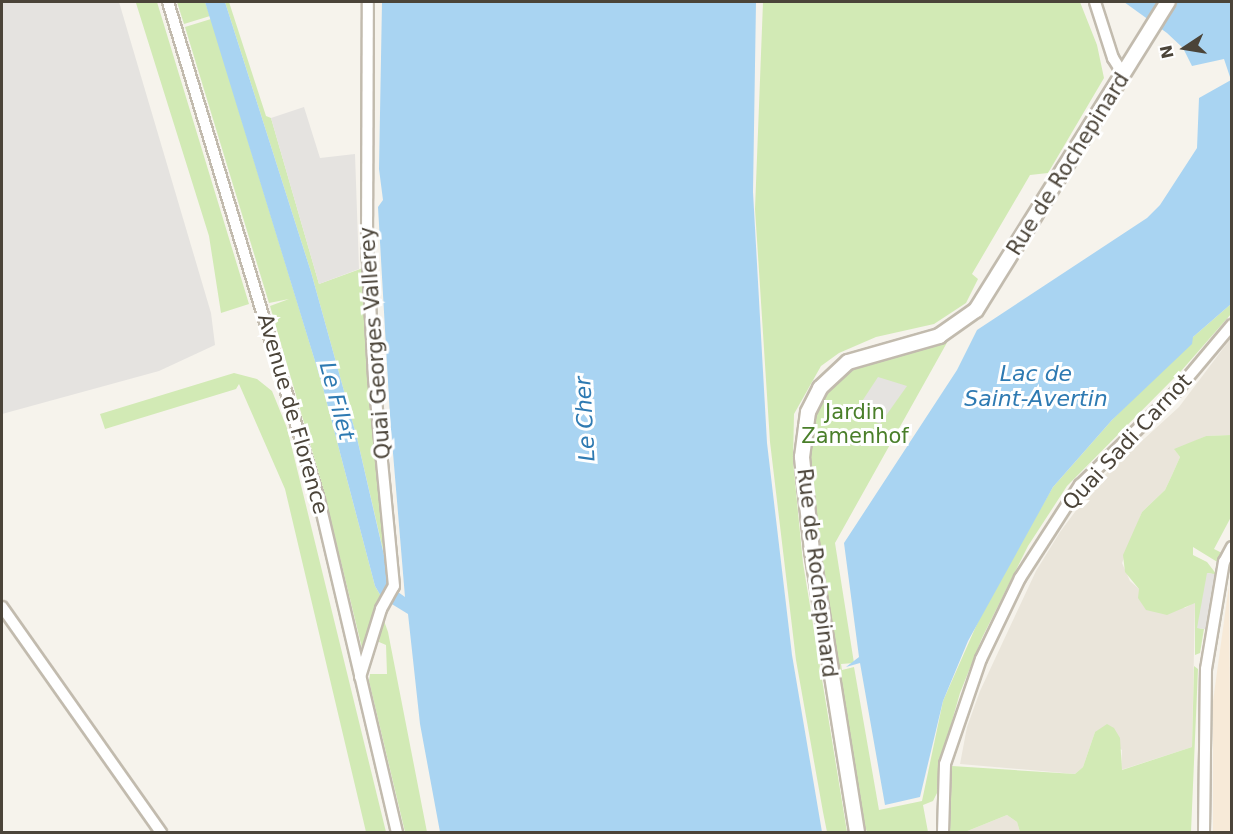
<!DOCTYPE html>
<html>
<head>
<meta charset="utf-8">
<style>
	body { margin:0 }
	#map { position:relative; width:1233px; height:834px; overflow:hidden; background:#f6f3ec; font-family:"DejaVu Sans",sans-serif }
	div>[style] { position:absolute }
	.residential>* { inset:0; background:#eae5da }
	.commercial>* { inset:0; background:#f7ead8 }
	.green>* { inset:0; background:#d2eab5 }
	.parking>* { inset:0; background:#e5e3e0 }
	.water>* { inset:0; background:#a9d4f2 }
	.roads { filter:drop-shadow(2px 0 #c2bbae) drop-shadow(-2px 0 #c2bbae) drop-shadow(0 2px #c2bbae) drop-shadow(0 -2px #c2bbae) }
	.minor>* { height:10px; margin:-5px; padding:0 5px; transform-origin:5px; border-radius:5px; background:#fff }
	.tertiary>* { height:14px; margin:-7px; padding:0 7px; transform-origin:7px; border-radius:7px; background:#fff }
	span { translate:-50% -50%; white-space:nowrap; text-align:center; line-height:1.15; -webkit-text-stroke:6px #fff; paint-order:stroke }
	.street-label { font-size:21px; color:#4b4439 }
	.park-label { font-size:21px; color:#4a7f2a }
	.water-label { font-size:22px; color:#2e7ab2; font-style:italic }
	.frame { position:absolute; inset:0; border:3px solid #4b4439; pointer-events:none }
	.north { position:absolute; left:1155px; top:18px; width:60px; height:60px; -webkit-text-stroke:4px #fff; paint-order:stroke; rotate:258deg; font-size:16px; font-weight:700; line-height:24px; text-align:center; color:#4b4439 }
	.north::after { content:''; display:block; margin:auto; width:21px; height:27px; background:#4b4439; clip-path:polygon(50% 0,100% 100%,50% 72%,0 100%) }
</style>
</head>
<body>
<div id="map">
	<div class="residential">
		<div style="clip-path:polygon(1231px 338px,1231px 435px,1206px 436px,1175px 450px,1180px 457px,1172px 475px,1165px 490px,1142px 512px,1122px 563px,1130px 581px,1139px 589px,1185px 608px,1195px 602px,1192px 747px,1121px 770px,1122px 750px,1095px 732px,1083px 767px,1075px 774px,960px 764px,967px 727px,980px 691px,1036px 571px,1060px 532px,1098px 481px,1179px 407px)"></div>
		<div style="clip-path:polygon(1007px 815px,1017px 822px,1020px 832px,965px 832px)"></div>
	</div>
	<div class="commercial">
		<div style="clip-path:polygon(1229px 585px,1231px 832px,1213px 832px,1213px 701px)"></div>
	</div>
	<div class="green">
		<div style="clip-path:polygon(157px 2px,249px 304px,221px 313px,209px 236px,136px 3px)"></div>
		<div style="clip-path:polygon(177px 2px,205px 2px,210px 16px,184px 24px)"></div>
		<div style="clip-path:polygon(225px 2px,229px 2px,266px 116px,271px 118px,319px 284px,363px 268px,374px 440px,389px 576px,357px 438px,311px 272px)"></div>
		<div style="clip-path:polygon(763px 2px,1080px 2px,1097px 45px,1104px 78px,1048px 173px,1030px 175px,972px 274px,978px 279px,966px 303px,934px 324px,876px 337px,839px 353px,821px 366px,794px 414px,793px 461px,803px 563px,847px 832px,827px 832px,823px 812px,796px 660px,770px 442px,755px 209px)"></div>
		<div style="clip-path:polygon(211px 19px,322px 384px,375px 586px,382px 598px,362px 648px,323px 488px,270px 306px,289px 299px,269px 303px,185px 27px)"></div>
		<div style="clip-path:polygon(1231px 304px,1231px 314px,1182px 370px,1067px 486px,1028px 546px,982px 638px,960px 693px,940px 763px,938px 791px,933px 801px,923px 805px,928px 832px,867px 832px,860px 814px,817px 526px,809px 450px,818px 403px,833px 384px,861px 363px,949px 339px,835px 543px,854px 663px,841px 664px,842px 670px,854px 667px,879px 810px,922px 801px,943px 701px,988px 599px,1053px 487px,1112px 420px,1193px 337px)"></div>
		<div style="clip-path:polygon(234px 373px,257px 379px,272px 391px,287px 428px,386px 832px,366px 832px,285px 489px,239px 384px,236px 389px,105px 429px,100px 414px)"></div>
		<div style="clip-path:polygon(1231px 435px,1231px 517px,1214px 549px,1222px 553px,1219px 563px,1193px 547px,1193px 555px,1207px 562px,1217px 575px,1208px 573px,1198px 628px,1204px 629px,1200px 653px,1195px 655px,1195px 603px,1167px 615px,1146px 610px,1138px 598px,1139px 589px,1125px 572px,1123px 555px,1142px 512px,1165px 490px,1172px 475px,1180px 457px,1174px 449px,1206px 436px)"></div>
		<div style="clip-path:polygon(383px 618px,388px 632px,427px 832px,405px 832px,369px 681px,370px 674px,387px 674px,386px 645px,379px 642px)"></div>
		<div style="clip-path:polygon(1194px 666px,1198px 669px,1191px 832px,1020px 832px,1017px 822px,1007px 815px,965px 832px,950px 832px,952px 766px,1075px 774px,1083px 767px,1095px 732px,1107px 724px,1114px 728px,1120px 738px,1122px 770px,1192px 747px)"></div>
	</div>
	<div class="parking">
		<div style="clip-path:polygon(2px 2px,119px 2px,211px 313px,215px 345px,159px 371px,2px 414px)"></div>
		<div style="clip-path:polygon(304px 107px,320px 158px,355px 154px,359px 269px,319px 284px,271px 118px)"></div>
		<div style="clip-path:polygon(878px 377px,907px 386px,880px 424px,855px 412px)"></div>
		<div style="clip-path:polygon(1207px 573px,1222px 575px,1212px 630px,1197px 628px)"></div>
	</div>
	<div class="water">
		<div style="clip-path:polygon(205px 2px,225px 2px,311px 272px,357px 438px,389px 577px,398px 592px,405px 597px,390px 417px,378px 207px,383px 200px,379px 169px,382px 2px,756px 2px,753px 192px,767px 443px,792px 655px,822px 832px,440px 832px,420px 724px,408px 614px,382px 598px,375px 586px,322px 384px)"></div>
		<div style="clip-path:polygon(1124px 2px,1231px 2px,1231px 304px,1193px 337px,1192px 344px,1112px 420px,1053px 487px,968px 641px,943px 701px,920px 797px,885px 805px,860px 663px,846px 667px,859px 657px,844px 543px,957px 370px,977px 330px,1147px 218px,1160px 205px,1197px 148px,1199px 98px,1231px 80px,1224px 59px,1192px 66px,1183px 48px,1167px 33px)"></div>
	</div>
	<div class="roads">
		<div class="minor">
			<div style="left:168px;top:2px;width:520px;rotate:73.13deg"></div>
			<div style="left:319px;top:500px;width:341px;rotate:76.8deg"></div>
			<div style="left:1095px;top:2px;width:59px;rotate:72.2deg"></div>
			<div style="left:1113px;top:58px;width:19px;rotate:58deg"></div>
			<div style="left:2px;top:607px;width:276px;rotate:54.8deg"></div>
			<div style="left:360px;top:677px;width:71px;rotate:-72.8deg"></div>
			<div style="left:381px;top:609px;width:26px;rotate:-61deg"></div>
			<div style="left:394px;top:586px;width:209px;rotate:-95.5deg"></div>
			<div style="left:374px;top:378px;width:134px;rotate:-93deg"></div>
			<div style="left:367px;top:244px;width:242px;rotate:-89.8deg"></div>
			<div style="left:943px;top:832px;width:68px;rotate:-88.3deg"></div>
			<div style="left:945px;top:764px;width:111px;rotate:-71.1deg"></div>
			<div style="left:981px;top:659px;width:90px;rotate:-64.3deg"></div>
			<div style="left:1020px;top:578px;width:111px;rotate:-57.2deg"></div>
			<div style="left:1080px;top:485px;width:131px;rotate:-44.1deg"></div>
			<div style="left:1174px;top:394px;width:90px;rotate:-50deg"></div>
			<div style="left:1204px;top:832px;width:163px;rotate:-89.3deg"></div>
			<div style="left:1206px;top:669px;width:109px;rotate:-80.5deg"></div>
			<div style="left:1224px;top:562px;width:17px;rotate:-62deg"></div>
		</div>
		<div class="tertiary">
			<div style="left:857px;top:832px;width:285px;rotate:-99.1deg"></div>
			<div style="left:812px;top:551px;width:95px;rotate:-96.1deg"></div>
			<div style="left:802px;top:457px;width:45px;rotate:-82.4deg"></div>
			<div style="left:808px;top:412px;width:27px;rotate:-63deg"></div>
			<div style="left:820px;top:388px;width:38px;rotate:-43deg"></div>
			<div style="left:848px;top:362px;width:95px;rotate:-15.9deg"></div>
			<div style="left:939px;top:336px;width:45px;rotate:-35.1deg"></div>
			<div style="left:976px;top:310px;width:363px;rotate:-58.1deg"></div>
		</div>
	</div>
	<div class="street-label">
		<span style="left:1068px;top:164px;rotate:-58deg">Rue de Rochepinard</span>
		<span style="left:375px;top:343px;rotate:-94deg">Quai Georges Vallerey</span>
		<span style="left:293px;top:414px;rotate:74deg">Avenue de Florence</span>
		<span style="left:1127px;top:442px;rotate:-47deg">Quai Sadi Carnot</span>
		<span style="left:817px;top:573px;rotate:83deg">Rue de Rochepinard</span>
	</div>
	<div class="park-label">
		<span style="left:855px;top:424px">Jardin<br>Zamenhof</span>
	</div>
	<div class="water-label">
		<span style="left:1036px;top:386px">Lac de<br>Saint-Avertin</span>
		<span style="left:337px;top:401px;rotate:75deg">Le Filet</span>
		<span style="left:585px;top:419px;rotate:-93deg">Le Cher</span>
	</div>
	<div class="frame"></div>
	<div class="north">N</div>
</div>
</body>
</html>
